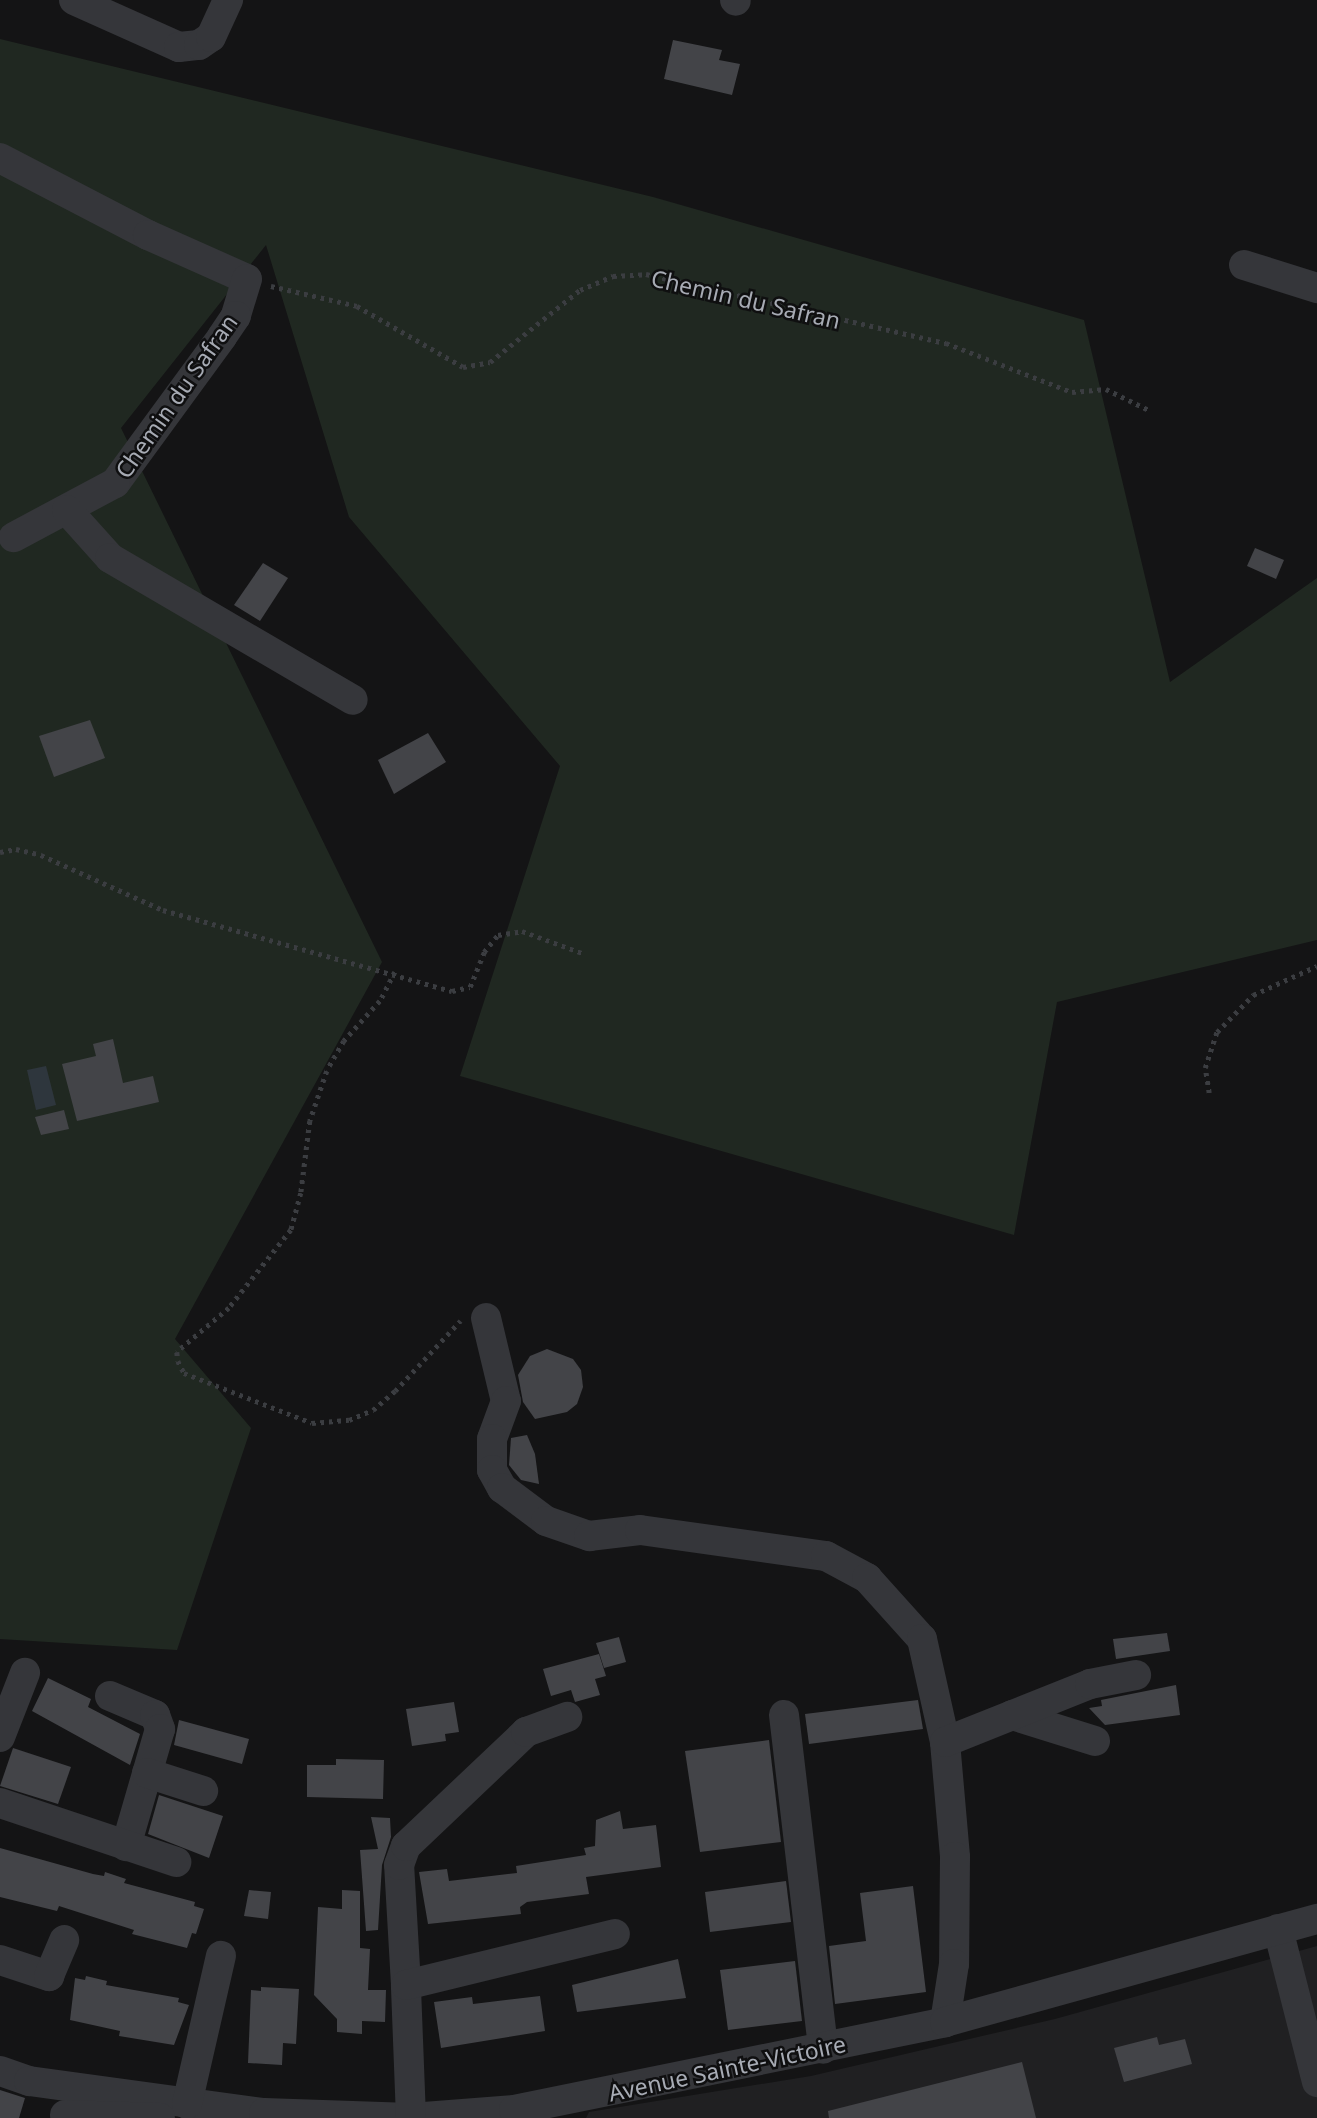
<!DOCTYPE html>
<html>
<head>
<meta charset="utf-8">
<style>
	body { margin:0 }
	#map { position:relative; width:1317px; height:2118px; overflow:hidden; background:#141415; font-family:"Noto Sans",sans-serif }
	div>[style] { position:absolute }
	.built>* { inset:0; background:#202022 }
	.green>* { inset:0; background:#202821 }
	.water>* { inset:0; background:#2e363d }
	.building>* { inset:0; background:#434448 }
	.path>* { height:4.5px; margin-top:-2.25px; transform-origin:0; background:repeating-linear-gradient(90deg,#3b3d41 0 3.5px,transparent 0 8.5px) }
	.minor>* { height:30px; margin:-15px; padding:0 15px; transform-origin:15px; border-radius:15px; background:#35363a }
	span { translate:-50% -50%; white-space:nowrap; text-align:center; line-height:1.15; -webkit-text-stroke:5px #0f0f10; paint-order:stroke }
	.street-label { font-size:23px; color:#a7abb4 }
</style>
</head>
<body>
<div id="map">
	<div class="built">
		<div style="clip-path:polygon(1317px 1946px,1317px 2118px,586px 2118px,589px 2112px,811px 2076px,1055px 2019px)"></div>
	</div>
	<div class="green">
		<div style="clip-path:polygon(0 39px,653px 197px,1084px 320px,1170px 682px,1317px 578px,1317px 940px,1057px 1002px,1014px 1235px,460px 1076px,560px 766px,349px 517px,266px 245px,121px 428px,382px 962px,175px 1339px,251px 1428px,177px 1650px,0 1639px)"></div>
	</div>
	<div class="water">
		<div style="clip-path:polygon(46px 1066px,56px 1105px,36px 1110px,27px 1070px)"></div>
	</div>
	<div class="building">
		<div style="clip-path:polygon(673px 40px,722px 50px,719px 60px,740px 64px,732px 95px,664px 79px)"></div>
		<div style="clip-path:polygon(1255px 548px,1284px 560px,1276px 579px,1247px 566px)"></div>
		<div style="clip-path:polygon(263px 563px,288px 578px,260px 621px,234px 605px)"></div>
		<div style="clip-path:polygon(90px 720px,105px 758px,54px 777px,39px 736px)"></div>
		<div style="clip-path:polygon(428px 733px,446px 762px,394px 794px,378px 760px)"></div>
		<div style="clip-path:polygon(113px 1039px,123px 1083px,153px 1076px,159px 1102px,77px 1121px,62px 1064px,96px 1056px,93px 1044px)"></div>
		<div style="clip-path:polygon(64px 1110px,69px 1129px,41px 1135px,35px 1117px)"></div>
		<div style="clip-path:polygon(547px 1349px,573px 1359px,581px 1370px,583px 1387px,577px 1404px,567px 1412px,535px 1419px,523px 1402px,518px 1375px,530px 1356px)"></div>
		<div style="clip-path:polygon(527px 1435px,535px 1454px,539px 1484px,521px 1480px,509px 1465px,511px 1438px)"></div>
		<div style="clip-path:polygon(1167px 1633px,1170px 1651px,1116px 1659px,1113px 1639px)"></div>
		<div style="clip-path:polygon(619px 1637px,626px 1662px,604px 1668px,596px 1643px)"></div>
		<div style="clip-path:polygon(599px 1654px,606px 1676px,595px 1679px,600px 1695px,575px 1702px,571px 1690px,551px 1696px,543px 1669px)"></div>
		<div style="clip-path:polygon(48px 1678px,91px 1699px,88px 1707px,140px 1734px,130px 1765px,32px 1711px)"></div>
		<div style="clip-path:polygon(1176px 1685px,1180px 1715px,1105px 1725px,1089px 1708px,1102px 1706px,1101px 1700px)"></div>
		<div style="clip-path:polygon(918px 1700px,923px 1729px,809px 1744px,805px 1714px)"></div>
		<div style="clip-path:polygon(454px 1702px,459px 1732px,445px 1734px,446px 1741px,412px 1746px,406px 1709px)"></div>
		<div style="clip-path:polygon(179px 1720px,249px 1739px,242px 1764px,174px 1745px)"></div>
		<div style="clip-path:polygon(769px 1740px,781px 1842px,700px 1852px,685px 1751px)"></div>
		<div style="clip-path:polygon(13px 1748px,71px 1767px,58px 1804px,0 1786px)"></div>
		<div style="clip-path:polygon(336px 1759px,384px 1760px,383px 1799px,307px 1797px,307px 1765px,336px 1765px)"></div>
		<div style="clip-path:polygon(159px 1795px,223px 1816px,209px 1858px,148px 1834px)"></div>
		<div style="clip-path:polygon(620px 1811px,623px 1829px,656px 1825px,661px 1867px,586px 1877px,589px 1894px,527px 1902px,520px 1907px,521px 1914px,428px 1924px,419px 1872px,447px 1869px,449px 1881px,517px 1873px,516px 1866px,586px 1855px,584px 1848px,595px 1846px,596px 1820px)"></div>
		<div style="clip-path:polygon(371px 1817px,390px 1818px,391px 1837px,382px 1865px,378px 1930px,366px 1931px,360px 1850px,378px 1849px)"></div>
		<div style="clip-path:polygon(0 1848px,93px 1874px,104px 1876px,105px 1872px,126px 1879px,124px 1883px,195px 1902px,194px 1906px,204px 1909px,196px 1934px,192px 1933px,187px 1948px,132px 1934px,134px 1930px,59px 1906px,57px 1911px,0 1897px)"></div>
		<div style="clip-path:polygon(786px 1881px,791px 1922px,710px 1932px,705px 1892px)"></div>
		<div style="clip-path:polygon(913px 1886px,926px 1992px,835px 2004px,829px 1946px,866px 1941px,860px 1893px)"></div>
		<div style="clip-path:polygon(249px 1890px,271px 1892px,268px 1919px,244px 1916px)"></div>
		<div style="clip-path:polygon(342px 1890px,360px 1891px,360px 1948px,370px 1949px,368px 1990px,386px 1990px,385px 2022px,362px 2021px,362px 2034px,337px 2032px,337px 2019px,314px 1995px,318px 1907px,342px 1909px)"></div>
		<div style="clip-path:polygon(678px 1959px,686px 1998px,577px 2012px,572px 1985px)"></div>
		<div style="clip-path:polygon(795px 1961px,802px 2021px,728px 2030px,720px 1970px)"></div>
		<div style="clip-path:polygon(86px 1976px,107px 1981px,106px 1985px,179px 1998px,178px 2002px,189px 2005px,174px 2045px,119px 2036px,120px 2031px,70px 2020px,75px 1978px,85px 1980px)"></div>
		<div style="clip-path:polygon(261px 1987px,299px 1989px,296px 2044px,283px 2043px,282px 2065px,248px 2063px,251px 1990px,261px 1991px)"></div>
		<div style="clip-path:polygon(540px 1996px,545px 2031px,441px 2048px,434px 2002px,472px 1997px,473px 2004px)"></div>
		<div style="clip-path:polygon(1157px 2037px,1159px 2045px,1185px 2039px,1192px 2064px,1124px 2082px,1114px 2048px)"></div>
		<div style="clip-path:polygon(1022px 2062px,1036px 2118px,829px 2118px,828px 2111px)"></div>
		<div style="clip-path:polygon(0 2090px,25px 2098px,19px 2118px,0 2118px)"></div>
	</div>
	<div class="path">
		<div style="left:271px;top:286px;width:88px;rotate:13.1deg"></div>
		<div style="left:357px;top:306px;width:122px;rotate:29.9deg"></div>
		<div style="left:463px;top:367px;width:27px;rotate:-10deg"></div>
		<div style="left:490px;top:362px;width:115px;rotate:-38.7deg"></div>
		<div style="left:580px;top:290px;width:36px;rotate:-23deg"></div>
		<div style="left:613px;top:276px;width:33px;rotate:-3deg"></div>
		<div style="left:646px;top:274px;width:308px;rotate:13deg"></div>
		<div style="left:946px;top:343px;width:135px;rotate:21.3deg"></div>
		<div style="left:1072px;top:392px;width:34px;rotate:-5deg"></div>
		<div style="left:1106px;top:389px;width:50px;rotate:26.1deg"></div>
		<div style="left:0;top:852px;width:16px;rotate:-11deg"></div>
		<div style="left:16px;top:849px;width:26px;rotate:13deg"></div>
		<div style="left:41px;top:855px;width:134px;rotate:24.3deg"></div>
		<div style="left:163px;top:910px;width:300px;rotate:15.7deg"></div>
		<div style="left:452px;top:991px;width:18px;rotate:-13deg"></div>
		<div style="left:470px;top:987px;width:38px;rotate:-68deg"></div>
		<div style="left:484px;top:952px;width:22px;rotate:-51deg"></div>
		<div style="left:498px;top:935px;width:24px;rotate:-9deg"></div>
		<div style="left:522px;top:931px;width:67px;rotate:20.1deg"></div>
		<div style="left:395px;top:972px;width:33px;rotate:117deg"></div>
		<div style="left:380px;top:1001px;width:54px;rotate:132deg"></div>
		<div style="left:344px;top:1041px;width:34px;rotate:120deg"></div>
		<div style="left:327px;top:1071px;width:53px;rotate:108.8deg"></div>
		<div style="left:310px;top:1121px;width:73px;rotate:97.1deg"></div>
		<div style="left:301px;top:1193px;width:38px;rotate:105deg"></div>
		<div style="left:291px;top:1230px;width:100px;rotate:128.5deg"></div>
		<div style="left:229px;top:1308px;width:68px;rotate:139.8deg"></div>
		<div style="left:177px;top:1352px;width:9px;rotate:84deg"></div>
		<div style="left:178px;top:1361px;width:13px;rotate:63deg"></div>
		<div style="left:184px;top:1373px;width:137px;rotate:21.3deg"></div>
		<div style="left:312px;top:1423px;width:37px;rotate:-5deg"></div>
		<div style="left:349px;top:1420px;width:26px;rotate:-23deg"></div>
		<div style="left:373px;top:1410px;width:29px;rotate:-41deg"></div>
		<div style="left:395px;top:1391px;width:96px;rotate:-47.1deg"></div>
		<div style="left:1209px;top:1093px;width:25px;rotate:-99deg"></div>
		<div style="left:1205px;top:1068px;width:38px;rotate:-72deg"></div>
		<div style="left:1217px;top:1032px;width:52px;rotate:-45.8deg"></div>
		<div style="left:1253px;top:995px;width:70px;rotate:-24.4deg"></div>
	</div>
	<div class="minor">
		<div style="left:74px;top:0;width:115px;rotate:24.1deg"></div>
		<div style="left:179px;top:47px;width:20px;rotate:-6deg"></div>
		<div style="left:199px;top:45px;width:14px;rotate:-34deg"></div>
		<div style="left:211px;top:37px;width:41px;rotate:-65.3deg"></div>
		<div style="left:735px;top:0;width:1px;rotate:45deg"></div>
		<div style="left:0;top:158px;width:167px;rotate:27.5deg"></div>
		<div style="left:148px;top:235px;width:108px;rotate:24deg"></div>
		<div style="left:247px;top:279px;width:39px;rotate:107deg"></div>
		<div style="left:236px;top:316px;width:25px;rotate:124deg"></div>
		<div style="left:222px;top:337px;width:181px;rotate:126.2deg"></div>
		<div style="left:115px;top:483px;width:115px;rotate:151.9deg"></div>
		<div style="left:1244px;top:265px;width:77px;rotate:17.5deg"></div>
		<div style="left:67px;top:510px;width:64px;rotate:48.1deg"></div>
		<div style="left:110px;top:558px;width:281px;rotate:30.3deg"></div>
		<div style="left:486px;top:1318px;width:85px;rotate:76.5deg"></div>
		<div style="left:506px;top:1401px;width:40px;rotate:110.2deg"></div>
		<div style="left:492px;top:1439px;width:31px;rotate:90deg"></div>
		<div style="left:492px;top:1470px;width:21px;rotate:61deg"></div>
		<div style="left:502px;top:1488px;width:55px;rotate:36.9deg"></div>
		<div style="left:546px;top:1521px;width:46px;rotate:19.2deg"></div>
		<div style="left:589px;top:1536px;width:51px;rotate:-6.7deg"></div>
		<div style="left:640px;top:1530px;width:188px;rotate:8deg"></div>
		<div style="left:826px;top:1556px;width:47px;rotate:28.2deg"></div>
		<div style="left:867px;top:1578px;width:82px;rotate:48deg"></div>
		<div style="left:922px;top:1639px;width:106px;rotate:77.4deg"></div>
		<div style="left:945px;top:1742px;width:115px;rotate:85deg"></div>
		<div style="left:955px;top:1857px;width:107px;rotate:90.5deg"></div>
		<div style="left:954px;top:1964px;width:59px;rotate:98.8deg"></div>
		<div style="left:110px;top:1696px;width:49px;rotate:22.9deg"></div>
		<div style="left:155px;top:1715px;width:15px;rotate:70deg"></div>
		<div style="left:160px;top:1729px;width:122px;rotate:106.2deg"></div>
		<div style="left:784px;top:1715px;width:336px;rotate:83.3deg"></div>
		<div style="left:1012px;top:1715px;width:87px;rotate:17.4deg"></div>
		<div style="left:0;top:1737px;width:69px;rotate:-68.7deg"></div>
		<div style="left:945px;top:1742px;width:156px;rotate:-21.8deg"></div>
		<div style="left:1090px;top:1684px;width:47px;rotate:-11.1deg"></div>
		<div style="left:147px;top:1773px;width:59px;rotate:17.8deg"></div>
		<div style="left:0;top:1803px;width:186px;rotate:18.5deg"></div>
		<div style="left:1278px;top:1929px;width:158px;rotate:75.7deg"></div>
		<div style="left:0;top:1960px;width:52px;rotate:18.1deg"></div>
		<div style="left:49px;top:1976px;width:39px;rotate:-67deg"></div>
		<div style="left:406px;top:1985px;width:120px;rotate:-93.3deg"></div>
		<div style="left:399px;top:1865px;width:20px;rotate:-70deg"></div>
		<div style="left:406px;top:1846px;width:166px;rotate:-43.5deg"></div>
		<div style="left:526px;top:1732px;width:44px;rotate:-20.1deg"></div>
		<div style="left:0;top:2071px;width:31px;rotate:19deg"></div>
		<div style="left:29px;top:2081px;width:237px;rotate:7.8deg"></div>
		<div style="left:264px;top:2113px;width:147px;rotate:1.9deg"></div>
		<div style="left:411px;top:2118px;width:103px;rotate:-4.4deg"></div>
		<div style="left:514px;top:2110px;width:440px;rotate:-11.5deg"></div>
		<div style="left:945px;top:2022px;width:386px;rotate:-15.5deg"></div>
		<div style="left:187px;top:2104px;width:152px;rotate:-77.1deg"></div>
		<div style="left:65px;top:2115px;width:95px;rotate:1.8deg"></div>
		<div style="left:411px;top:2118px;width:133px;rotate:-92.2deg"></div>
		<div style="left:406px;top:1985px;width:215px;rotate:-13.7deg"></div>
	</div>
	<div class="street-label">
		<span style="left:746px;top:299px;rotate:13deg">Chemin du Safran</span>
		<span style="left:176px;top:396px;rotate:-55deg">Chemin du Safran</span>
		<span style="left:727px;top:2068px;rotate:-12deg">Avenue Sainte-Victoire</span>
	</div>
</div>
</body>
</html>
